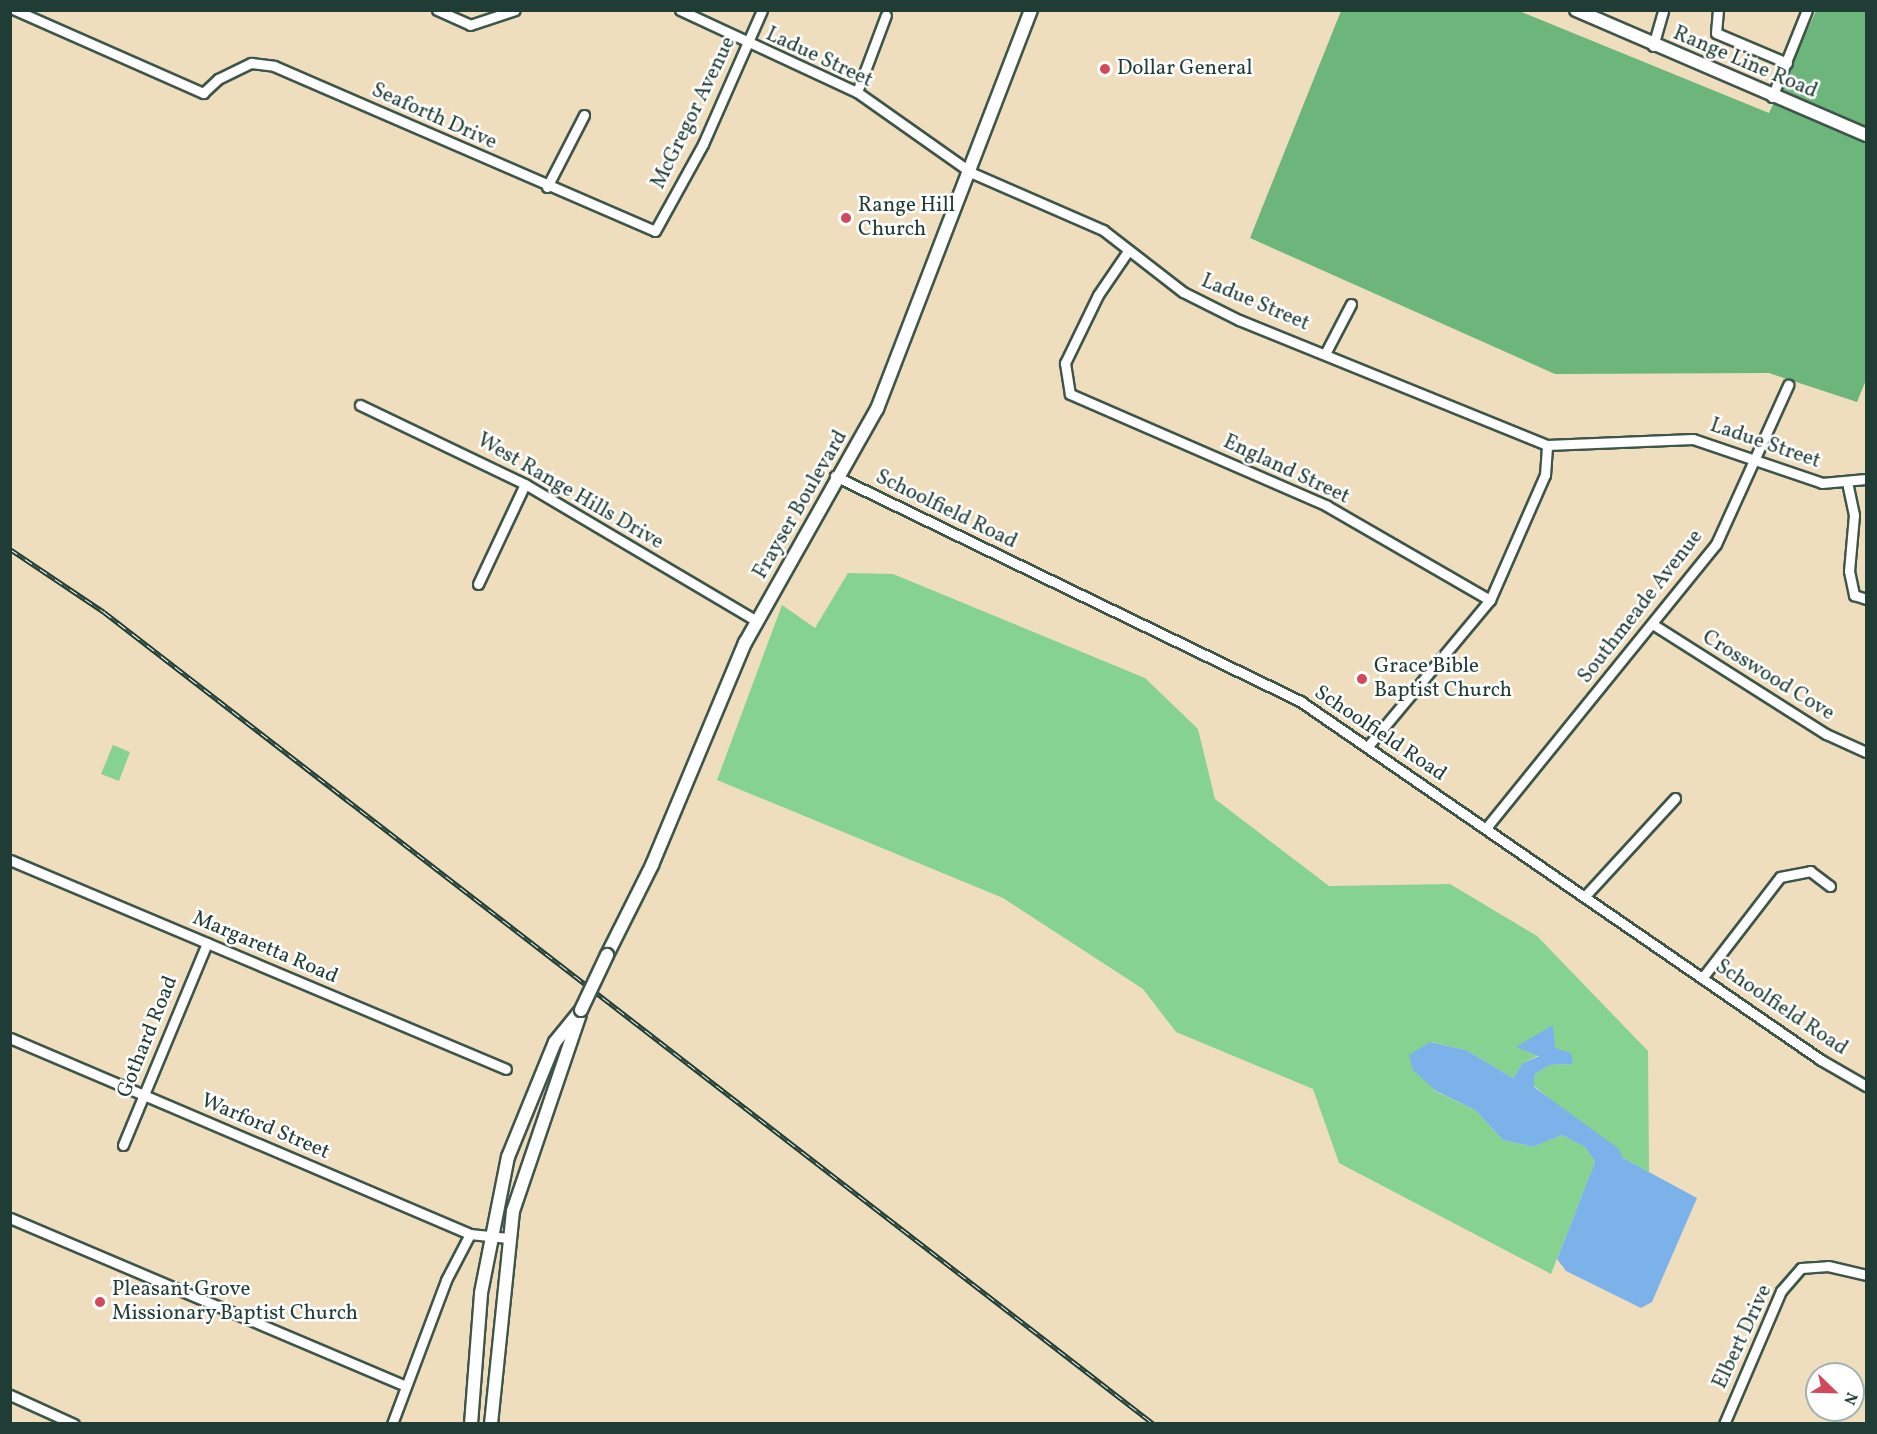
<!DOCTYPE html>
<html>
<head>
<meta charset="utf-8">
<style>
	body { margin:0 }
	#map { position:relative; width:1877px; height:1434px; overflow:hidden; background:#efdebe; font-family:Vollkorn,serif }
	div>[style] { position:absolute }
	.green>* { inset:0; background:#86d391 }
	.forest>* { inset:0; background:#6cb57b }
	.water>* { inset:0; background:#7bb2ea }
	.roads { filter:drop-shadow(2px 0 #3e5549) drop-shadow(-2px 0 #3e5549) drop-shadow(0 2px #3e5549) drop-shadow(0 -2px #3e5549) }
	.minor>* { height:9px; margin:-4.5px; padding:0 4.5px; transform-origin:4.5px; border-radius:4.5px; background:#fff }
	.major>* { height:12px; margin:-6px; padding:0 6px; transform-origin:6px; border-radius:6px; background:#fff }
	.rail>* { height:5px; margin-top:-2.5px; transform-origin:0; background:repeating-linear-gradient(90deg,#fff 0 9px,#1f3d34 0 18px); box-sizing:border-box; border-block:2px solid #1f3d34 }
	.bridges { filter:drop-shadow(2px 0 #3e5549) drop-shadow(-2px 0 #3e5549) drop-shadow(0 2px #3e5549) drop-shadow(0 -2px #3e5549) }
	.major-bridge>* { height:12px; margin:-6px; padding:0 6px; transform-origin:6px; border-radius:6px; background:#fff }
	.dots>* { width:16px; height:16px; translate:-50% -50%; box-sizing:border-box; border:3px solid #fff; border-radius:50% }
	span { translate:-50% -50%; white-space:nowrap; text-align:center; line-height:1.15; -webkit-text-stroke:5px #fff; paint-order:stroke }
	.street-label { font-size:21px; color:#1f3d34 }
	.poi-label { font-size:21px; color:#1f3d34 }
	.left { translate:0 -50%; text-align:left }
	.frame { position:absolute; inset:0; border:12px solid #1f3d34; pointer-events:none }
	.north { position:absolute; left:1805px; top:1362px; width:60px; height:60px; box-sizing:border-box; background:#fff; border:2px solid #a5b1ae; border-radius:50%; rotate:113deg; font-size:16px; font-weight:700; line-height:24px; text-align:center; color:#1f3d34 }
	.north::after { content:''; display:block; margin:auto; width:21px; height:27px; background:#d1495b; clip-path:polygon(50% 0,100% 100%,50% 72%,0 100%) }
</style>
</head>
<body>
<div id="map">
	<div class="green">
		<div style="clip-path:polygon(848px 573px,893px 574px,1145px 678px,1198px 729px,1215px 799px,1329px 886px,1450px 884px,1537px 936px,1648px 1051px,1649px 1172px,1623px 1158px,1534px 1086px,1534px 1075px,1549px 1065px,1573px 1064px,1516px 1047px,1539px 1055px,1523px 1063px,1513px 1078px,1466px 1050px,1431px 1042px,1410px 1055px,1435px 1091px,1475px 1110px,1503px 1140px,1533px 1147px,1562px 1135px,1585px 1147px,1595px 1162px,1551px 1274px,1339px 1163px,1313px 1089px,1176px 1032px,1143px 989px,1003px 898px,717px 780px,782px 605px,815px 628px)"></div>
		<div style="clip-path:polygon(113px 745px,130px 752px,119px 781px,101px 774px)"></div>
	</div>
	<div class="forest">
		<div style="clip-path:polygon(1341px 11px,1519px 11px,1769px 113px,1816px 11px,1866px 11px,1866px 380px,1857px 402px,1769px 373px,1555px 374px,1250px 238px)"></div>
	</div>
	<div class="water">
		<div style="clip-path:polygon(1553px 1025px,1555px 1048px,1571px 1053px,1573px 1064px,1549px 1065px,1534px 1075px,1534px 1087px,1619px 1149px,1623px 1158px,1697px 1198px,1652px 1302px,1641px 1308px,1566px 1271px,1557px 1259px,1595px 1162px,1585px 1147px,1562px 1135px,1533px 1147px,1503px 1140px,1475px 1110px,1436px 1091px,1413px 1070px,1409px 1055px,1430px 1042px,1466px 1050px,1513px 1078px,1523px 1063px,1539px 1056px,1516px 1047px)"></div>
	</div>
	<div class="roads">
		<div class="minor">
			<div style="left:15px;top:10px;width:206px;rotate:23.8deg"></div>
			<div style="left:203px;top:93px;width:21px;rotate:-43deg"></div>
			<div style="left:218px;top:79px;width:37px;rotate:-26deg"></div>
			<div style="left:251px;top:63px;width:23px;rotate:7deg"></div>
			<div style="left:274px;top:66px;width:415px;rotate:23.4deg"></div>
			<div style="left:655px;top:231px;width:99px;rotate:-61.1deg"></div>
			<div style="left:703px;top:144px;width:146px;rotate:-66.2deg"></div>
			<div style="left:437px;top:10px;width:36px;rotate:24deg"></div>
			<div style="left:470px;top:25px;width:47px;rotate:-18.4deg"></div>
			<div style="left:680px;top:10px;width:195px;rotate:24.9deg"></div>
			<div style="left:857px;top:92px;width:141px;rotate:35.2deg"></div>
			<div style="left:972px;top:173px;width:143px;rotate:23.5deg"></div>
			<div style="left:1103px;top:230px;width:101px;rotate:37.8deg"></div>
			<div style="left:1183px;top:292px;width:63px;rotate:26.6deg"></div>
			<div style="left:1239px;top:320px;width:332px;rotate:22.1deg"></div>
			<div style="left:1547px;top:445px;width:146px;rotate:-2.4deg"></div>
			<div style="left:1693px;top:439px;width:136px;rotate:18.8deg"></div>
			<div style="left:1822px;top:483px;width:44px;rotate:-5.2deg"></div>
			<div style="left:1718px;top:10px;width:23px;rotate:95deg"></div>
			<div style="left:1716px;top:33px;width:77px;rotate:22.9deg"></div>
			<div style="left:1653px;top:46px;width:37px;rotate:-74deg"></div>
			<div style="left:857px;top:92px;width:82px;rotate:-69.4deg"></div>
			<div style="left:1772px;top:97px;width:94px;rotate:-68.1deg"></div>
			<div style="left:547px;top:187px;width:81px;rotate:-62.8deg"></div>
			<div style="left:1128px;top:251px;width:53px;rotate:124.3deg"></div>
			<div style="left:1098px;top:295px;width:76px;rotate:115.9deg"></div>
			<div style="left:1065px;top:363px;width:31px;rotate:81deg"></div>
			<div style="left:1070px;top:394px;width:280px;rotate:23.5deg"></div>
			<div style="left:1327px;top:506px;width:188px;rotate:30deg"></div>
			<div style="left:1326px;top:352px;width:54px;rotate:-62.5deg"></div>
			<div style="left:360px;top:405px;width:183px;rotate:25.6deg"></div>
			<div style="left:525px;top:484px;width:269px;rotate:30.6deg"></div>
			<div style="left:835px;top:476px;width:517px;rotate:25.82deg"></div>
			<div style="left:1300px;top:701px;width:633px;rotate:34.57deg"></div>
			<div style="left:1821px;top:1060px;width:52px;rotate:30deg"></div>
			<div style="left:1847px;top:482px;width:34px;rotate:78deg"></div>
			<div style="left:1854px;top:515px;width:56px;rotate:95.1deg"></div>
			<div style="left:1849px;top:571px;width:25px;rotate:78deg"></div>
			<div style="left:1854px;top:595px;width:13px;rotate:18deg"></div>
			<div style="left:478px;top:584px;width:110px;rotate:-64.8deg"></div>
			<div style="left:1654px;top:625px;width:204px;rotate:32.4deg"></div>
			<div style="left:1826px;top:734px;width:44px;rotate:24.2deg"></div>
			<div style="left:1369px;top:745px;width:189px;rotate:-50.2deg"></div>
			<div style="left:1490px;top:600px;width:137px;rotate:-66.3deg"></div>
			<div style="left:1545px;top:475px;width:30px;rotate:-86deg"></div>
			<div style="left:1486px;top:828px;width:365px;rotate:-51deg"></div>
			<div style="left:1716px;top:544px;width:175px;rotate:-65.6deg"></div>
			<div style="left:10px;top:860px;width:538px;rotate:22.85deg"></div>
			<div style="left:1585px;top:896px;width:133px;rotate:-47.4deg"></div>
			<div style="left:1703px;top:977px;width:126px;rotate:-52.4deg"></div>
			<div style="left:1780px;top:877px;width:31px;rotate:-11deg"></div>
			<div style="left:1810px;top:871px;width:25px;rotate:37deg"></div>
			<div style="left:10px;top:1038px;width:500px;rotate:23.08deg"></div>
			<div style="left:470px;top:1234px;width:38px;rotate:6deg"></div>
			<div style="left:123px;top:1145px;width:219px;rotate:-67.4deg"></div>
			<div style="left:10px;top:1218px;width:429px;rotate:23deg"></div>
			<div style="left:10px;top:1395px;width:70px;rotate:24.4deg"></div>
			<div style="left:392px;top:1424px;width:154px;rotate:-69.4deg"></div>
			<div style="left:446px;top:1280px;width:52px;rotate:-62.4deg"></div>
			<div style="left:1724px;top:1424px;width:145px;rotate:-66.8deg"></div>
			<div style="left:1781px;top:1291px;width:30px;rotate:-49deg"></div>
			<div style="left:1801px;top:1268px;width:27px;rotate:-4deg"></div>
			<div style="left:1828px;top:1266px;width:39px;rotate:13deg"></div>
		</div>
		<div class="major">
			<div style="left:1576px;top:10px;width:316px;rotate:23.3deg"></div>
			<div style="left:607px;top:955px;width:101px;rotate:-63.4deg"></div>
			<div style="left:652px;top:865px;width:241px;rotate:-67.3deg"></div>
			<div style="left:745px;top:643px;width:269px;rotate:-60.6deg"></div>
			<div style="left:877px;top:409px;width:428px;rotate:-68.9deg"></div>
			<div style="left:471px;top:1424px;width:131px;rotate:-85.6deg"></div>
			<div style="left:481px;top:1293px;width:139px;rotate:-78.8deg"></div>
			<div style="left:508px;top:1157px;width:124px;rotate:-67.8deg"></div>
			<div style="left:555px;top:1042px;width:41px;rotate:-50.9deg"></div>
			<div style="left:491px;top:1424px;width:214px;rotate:-84.1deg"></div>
			<div style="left:513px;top:1211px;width:208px;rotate:-71.2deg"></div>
		</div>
	</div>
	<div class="rail">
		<div style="left:10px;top:549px;width:113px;rotate:33.8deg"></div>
		<div style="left:104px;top:612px;width:1327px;rotate:37.72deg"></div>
	</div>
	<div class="bridges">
		<div class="major-bridge">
			<div style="left:581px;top:1010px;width:61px;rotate:-64.7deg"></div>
		</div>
	</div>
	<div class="dots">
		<div style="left:1105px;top:69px;background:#d1495b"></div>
		<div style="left:846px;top:218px;background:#d1495b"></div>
		<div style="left:1362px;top:679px;background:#d1495b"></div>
		<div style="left:100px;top:1302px;background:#d1495b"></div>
	</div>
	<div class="street-label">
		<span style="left:819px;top:58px;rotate:25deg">Ladue Street</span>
		<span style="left:1745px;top:63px;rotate:23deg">Range Line Road</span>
		<span style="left:694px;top:113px;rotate:-64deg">McGregor Avenue</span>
		<span style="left:434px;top:117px;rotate:24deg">Seaforth Drive</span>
		<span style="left:1255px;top:303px;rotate:23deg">Ladue Street</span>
		<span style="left:1765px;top:444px;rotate:19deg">Ladue Street</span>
		<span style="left:1286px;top:470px;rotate:25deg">England Street</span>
		<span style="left:570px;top:492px;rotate:30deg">West Range Hills Drive</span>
		<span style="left:801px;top:505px;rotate:-60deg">Frayser Boulevard</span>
		<span style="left:946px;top:510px;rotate:26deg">Schoolfield Road</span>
		<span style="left:1641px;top:607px;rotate:-52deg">Southmeade Avenue</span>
		<span style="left:1768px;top:676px;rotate:32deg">Crosswood Cove</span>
		<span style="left:1380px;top:734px;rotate:34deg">Schoolfield Road</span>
		<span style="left:265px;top:948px;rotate:23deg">Margaretta Road</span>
		<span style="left:1781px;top:1008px;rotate:34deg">Schoolfield Road</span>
		<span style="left:148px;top:1037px;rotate:-68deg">Gothard Road</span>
		<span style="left:265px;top:1127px;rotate:23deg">Warford Street</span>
		<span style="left:1743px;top:1337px;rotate:-65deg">Elbert Drive</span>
	</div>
	<div class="poi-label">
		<span class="left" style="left:1117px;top:69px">Dollar General</span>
		<span class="left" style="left:858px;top:218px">Range Hill<br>Church</span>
		<span class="left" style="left:1374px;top:679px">Grace Bible<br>Baptist Church</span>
		<span class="left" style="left:112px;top:1302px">Pleasant Grove<br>Missionary Baptist Church</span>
	</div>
	<div class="frame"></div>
	<div class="north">N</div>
</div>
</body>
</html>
